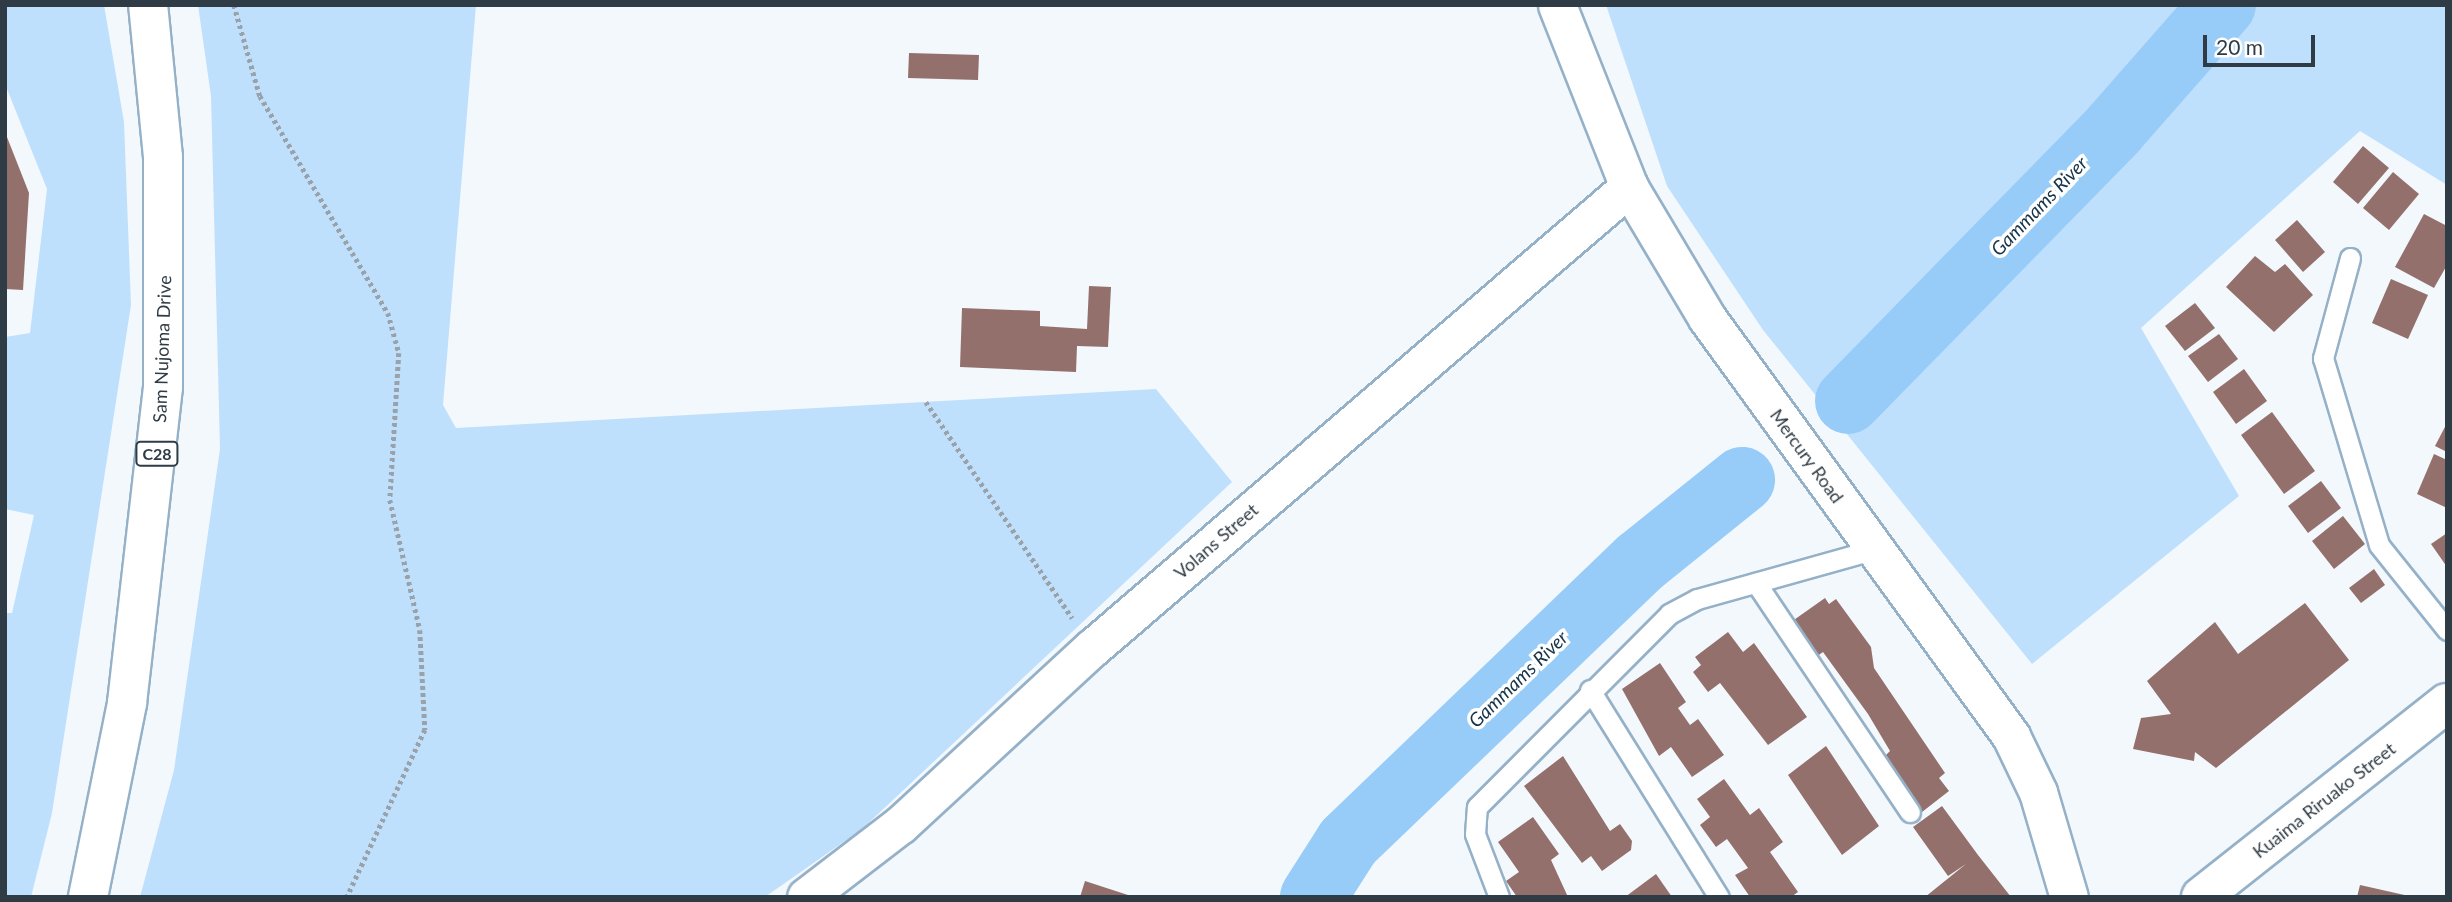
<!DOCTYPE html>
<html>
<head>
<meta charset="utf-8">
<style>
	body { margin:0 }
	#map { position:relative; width:2452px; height:902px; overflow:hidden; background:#f3f8fd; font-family:Lato,sans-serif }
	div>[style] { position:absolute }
	.green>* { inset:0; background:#bfe0fc }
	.river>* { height:66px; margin:-33px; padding:0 33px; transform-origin:33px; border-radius:33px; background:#97ccf8 }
	.building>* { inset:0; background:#93706c }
	.path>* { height:4.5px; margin-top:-2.25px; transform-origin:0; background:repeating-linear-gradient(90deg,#99a1a9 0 3.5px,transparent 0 7px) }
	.roads { filter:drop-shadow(2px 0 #95b1c8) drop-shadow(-2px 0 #95b1c8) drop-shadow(0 2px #95b1c8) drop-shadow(0 -2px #95b1c8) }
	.service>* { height:19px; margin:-9.5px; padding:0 9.5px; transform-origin:9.5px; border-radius:9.5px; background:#fff }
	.minor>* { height:37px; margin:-18.5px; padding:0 18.5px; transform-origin:18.5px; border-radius:18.5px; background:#fff }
	.tertiary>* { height:38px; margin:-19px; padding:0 19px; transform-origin:19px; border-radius:19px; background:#fff }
	.trunk>* { height:38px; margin:-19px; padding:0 19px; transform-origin:19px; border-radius:19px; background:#fff }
	span { translate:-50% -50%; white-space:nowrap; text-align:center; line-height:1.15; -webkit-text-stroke:7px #fff; paint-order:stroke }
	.shield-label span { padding:2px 5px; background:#fff; border:2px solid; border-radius:5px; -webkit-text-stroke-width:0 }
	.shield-label { font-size:16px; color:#2f3b45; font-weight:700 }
	.street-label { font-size:18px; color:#2f3b45 }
	.water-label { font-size:19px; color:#153349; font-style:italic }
	.frame { position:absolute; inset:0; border:7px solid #2f3b45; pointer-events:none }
	.scale { position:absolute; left:2203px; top:35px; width:112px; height:32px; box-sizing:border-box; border:4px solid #2f3b45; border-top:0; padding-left:9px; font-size:21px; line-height:24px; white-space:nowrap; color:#2f3b45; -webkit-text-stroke:5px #fff; paint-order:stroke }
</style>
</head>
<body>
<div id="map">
	<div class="green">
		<div style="clip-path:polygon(5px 5px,104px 5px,124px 122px,131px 305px,52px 813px,31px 897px,5px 897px,5px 613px,12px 613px,34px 515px,5px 509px,5px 337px,30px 333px,47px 189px,5px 84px)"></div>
		<div style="clip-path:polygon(198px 5px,476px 5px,443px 405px,456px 428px,1156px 389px,1232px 482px,862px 829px,765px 897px,140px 897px,174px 770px,220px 449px,211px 96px)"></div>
		<div style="clip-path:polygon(1606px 5px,2447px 5px,2447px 185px,2360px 131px,2141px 328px,2239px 496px,2032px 664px,1763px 330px,1667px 186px)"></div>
	</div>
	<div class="river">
		<div style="left:1848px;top:401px;width:380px;rotate:-45.6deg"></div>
		<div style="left:2114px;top:129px;width:165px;rotate:-48.7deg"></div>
		<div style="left:1313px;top:897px;width:65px;rotate:-57.5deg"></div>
		<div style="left:1348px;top:842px;width:405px;rotate:-43.8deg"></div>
		<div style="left:1640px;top:562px;width:131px;rotate:-38.8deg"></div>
	</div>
	<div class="building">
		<div style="clip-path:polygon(909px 53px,979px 55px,978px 80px,908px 78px)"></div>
		<div style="clip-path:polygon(5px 132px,29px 193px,23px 290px,5px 289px)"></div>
		<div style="clip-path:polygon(2363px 146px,2389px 168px,2358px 204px,2333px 182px)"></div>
		<div style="clip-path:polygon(2393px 172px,2419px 194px,2389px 230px,2363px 208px)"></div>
		<div style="clip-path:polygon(2424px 214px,2447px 226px,2447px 265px,2434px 288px,2395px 267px)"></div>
		<div style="clip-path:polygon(2297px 220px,2325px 252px,2303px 272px,2275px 240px)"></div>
		<div style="clip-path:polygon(2255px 256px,2275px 272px,2285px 264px,2313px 295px,2274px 332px,2226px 287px)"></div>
		<div style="clip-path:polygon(2391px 279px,2428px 295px,2408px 339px,2372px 323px)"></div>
		<div style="clip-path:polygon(1089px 286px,1111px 287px,1108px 347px,1077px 346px,1076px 372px,960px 367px,962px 308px,1040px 311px,1040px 326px,1087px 329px)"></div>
		<div style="clip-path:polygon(2195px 303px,2215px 328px,2185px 351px,2165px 326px)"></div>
		<div style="clip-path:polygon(2219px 334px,2238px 359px,2208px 382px,2188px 356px)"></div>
		<div style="clip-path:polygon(2244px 369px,2267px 401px,2236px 424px,2213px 392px)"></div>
		<div style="clip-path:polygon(2272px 412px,2315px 471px,2284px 494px,2241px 435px)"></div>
		<div style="clip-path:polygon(2447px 423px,2447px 452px,2435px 446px)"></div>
		<div style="clip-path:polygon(2434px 454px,2447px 460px,2447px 508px,2417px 494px)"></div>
		<div style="clip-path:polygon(2321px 481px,2341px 508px,2308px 533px,2288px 506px)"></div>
		<div style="clip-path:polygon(2343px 516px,2365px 544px,2334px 569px,2312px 541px)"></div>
		<div style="clip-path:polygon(2447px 533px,2447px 567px,2431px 544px)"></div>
		<div style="clip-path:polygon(2374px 569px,2385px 585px,2361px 603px,2349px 588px)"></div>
		<div style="clip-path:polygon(1825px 598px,1829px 604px,1836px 599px,1871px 647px,1874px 668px,1945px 773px,1939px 778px,1949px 791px,1922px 812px,1882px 759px,1890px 751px,1868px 714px,1823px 652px,1816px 657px,1791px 622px)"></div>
		<div style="clip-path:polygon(2305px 603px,2349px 660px,2216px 768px,2195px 752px,2194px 761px,2133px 749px,2141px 718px,2171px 714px,2147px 681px,2215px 622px,2238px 654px)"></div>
		<div style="clip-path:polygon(1728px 632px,1743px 652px,1754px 643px,1807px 717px,1768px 745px,1720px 683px,1708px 692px,1693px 672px,1701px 665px,1695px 657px)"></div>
		<div style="clip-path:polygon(1660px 663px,1686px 702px,1678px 708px,1690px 725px,1698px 719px,1724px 755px,1692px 777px,1671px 747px,1659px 756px,1622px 689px)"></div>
		<div style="clip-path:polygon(1826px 746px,1879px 826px,1842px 855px,1788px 775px)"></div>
		<div style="clip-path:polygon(1563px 756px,1610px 831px,1620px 824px,1632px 841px,1631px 850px,1602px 871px,1591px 856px,1582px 863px,1524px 786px)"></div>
		<div style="clip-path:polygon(1724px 779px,1750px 815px,1759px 808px,1783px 842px,1770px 852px,1798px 892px,1791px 897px,1750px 897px,1735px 875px,1748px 868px,1727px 839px,1716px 847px,1700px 825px,1710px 817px,1697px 799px)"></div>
		<div style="clip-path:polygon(1942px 806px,1978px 855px,2011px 897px,1925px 897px,1966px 864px,1948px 876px,1913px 827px)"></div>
		<div style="clip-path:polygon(1533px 817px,1559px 854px,1551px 860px,1568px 897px,1517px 897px,1506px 881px,1519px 872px,1498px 842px)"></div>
		<div style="clip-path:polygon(1656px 874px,1672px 897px,1625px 897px)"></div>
		<div style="clip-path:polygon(1085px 881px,1131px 896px,1131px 897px,1080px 897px)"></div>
		<div style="clip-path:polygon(2360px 885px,2409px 896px,2408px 897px,2357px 897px)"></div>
	</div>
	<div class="path">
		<div style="left:234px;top:5px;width:95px;rotate:74.1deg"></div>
		<div style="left:260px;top:96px;width:252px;rotate:59.5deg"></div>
		<div style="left:388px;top:313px;width:41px;rotate:74.6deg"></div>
		<div style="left:399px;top:353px;width:147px;rotate:93.5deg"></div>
		<div style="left:390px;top:500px;width:133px;rotate:77deg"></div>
		<div style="left:420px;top:630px;width:100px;rotate:87.1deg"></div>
		<div style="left:425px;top:730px;width:184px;rotate:115deg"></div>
		<div style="left:926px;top:402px;width:261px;rotate:55.9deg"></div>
	</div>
	<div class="roads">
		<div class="service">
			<div style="left:2350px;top:258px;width:104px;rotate:105.1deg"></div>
			<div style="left:2323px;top:358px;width:195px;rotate:73.3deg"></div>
			<div style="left:2379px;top:545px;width:109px;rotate:51.3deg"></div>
			<div style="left:1756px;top:583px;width:276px;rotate:56.1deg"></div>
			<div style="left:1590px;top:690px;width:244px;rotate:58.1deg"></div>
			<div style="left:1499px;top:897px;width:67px;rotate:-110.9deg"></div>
			<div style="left:1475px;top:834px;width:27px;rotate:-86deg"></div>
			<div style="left:1477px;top:807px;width:272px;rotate:-45.1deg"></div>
			<div style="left:1669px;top:614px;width:32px;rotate:-28deg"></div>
			<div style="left:1697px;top:599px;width:186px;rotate:-15.6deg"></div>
		</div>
		<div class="minor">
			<div style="left:1557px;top:5px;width:196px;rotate:68.4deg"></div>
			<div style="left:1629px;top:187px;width:152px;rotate:59.2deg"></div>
			<div style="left:1707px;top:318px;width:517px;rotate:53.97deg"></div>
			<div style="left:2011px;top:736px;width:62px;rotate:64.3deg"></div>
			<div style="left:2038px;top:792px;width:109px;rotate:73.6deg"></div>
			<div style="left:806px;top:897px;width:118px;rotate:-37.5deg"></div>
			<div style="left:900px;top:825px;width:261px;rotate:-42.7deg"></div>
			<div style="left:1092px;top:648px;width:708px;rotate:-40.65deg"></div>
		</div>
		<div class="tertiary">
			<div style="left:2201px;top:897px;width:313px;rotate:-38.3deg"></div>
		</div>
		<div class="trunk">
			<div style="left:88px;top:897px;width:198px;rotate:-78.6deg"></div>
			<div style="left:127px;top:703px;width:318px;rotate:-83.5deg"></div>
			<div style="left:163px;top:387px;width:230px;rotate:-90deg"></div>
			<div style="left:163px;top:157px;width:153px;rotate:-95.6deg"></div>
		</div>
	</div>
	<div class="shield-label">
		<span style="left:157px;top:454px">C28</span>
	</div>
	<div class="street-label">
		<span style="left:162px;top:349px;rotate:-88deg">Sam Nujoma Drive</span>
		<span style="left:1807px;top:456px;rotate:54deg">Mercury Road</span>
		<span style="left:1216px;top:541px;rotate:-41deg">Volans Street</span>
		<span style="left:2324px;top:800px;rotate:-38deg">Kuaima Riruako Street</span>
	</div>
	<div class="water-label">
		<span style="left:2039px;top:206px;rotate:-46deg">Gammams River</span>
		<span style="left:1518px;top:679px;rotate:-44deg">Gammams River</span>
	</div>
	<div class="frame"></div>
	<div class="scale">20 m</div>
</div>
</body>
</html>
